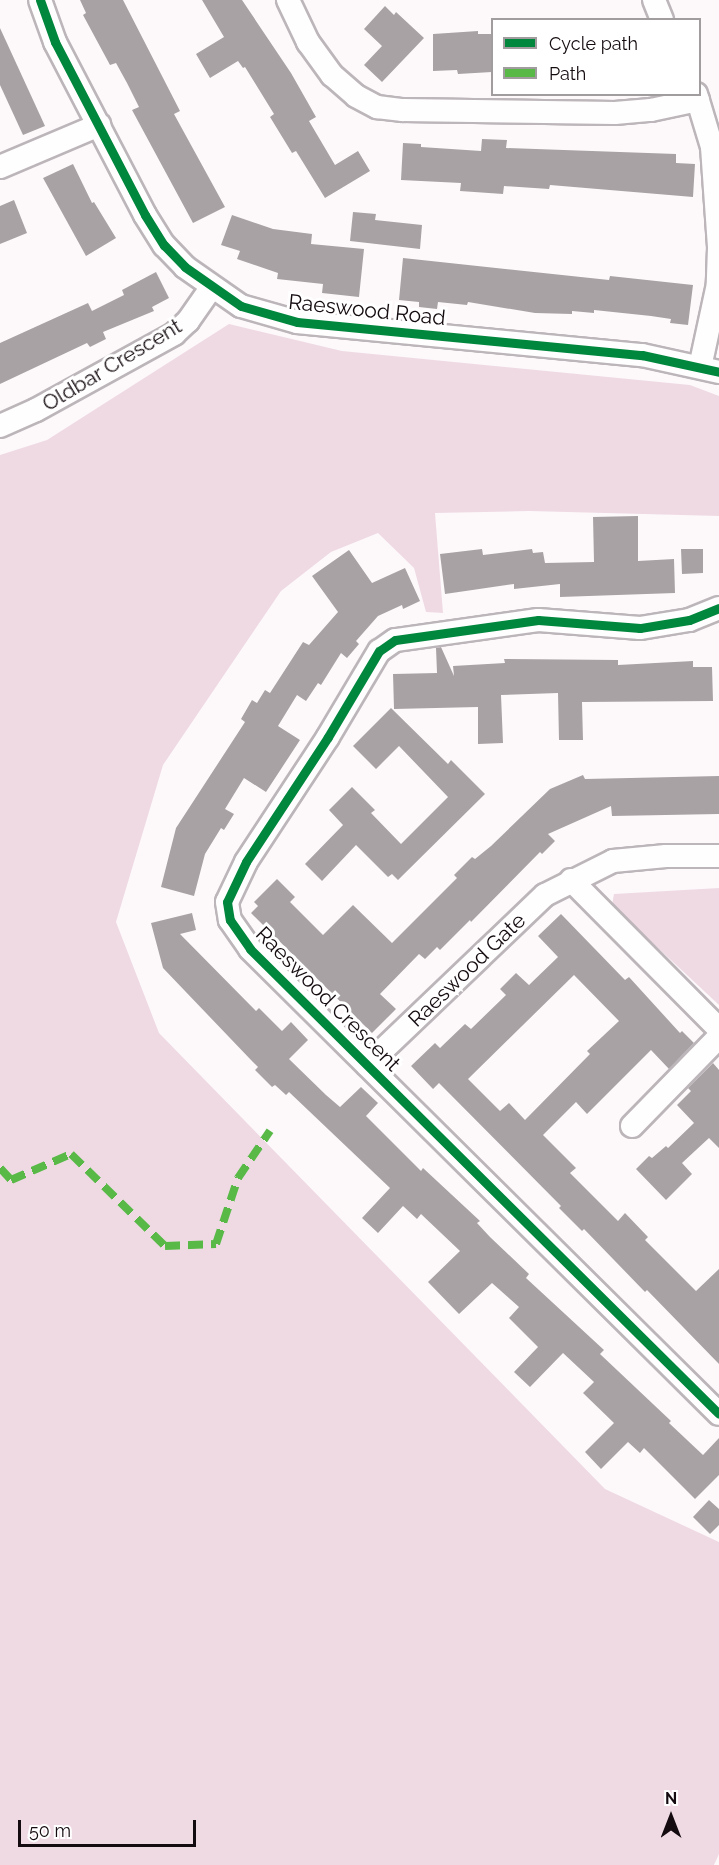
<!DOCTYPE html>
<html>
<head>
<meta charset="utf-8">
<style>
	body { margin:0 }
	#map { position:relative; width:719px; height:1865px; overflow:hidden; background:#fdf9fb; font-family:Raleway,sans-serif }
	div>[style] { position:absolute }
	.green>* { inset:0; background:#efdae4 }
	.building>* { inset:0; background:#a8a2a5 }
	.roads { filter:drop-shadow(2px 0 #bcb5b9) drop-shadow(-2px 0 #bcb5b9) drop-shadow(0 2px #bcb5b9) drop-shadow(0 -2px #bcb5b9) }
	.minor>* { height:22px; margin:-11px; padding:0 11px; transform-origin:11px; border-radius:11px; background:#fffefe }
	.quiet>* { height:8px; margin-top:-4px; transform-origin:0; background:repeating-linear-gradient(90deg,#58b947 0 15px,transparent 0 23px) }
	.cycleway>* { height:9px; margin:-4.5px; padding:0 4.5px; transform-origin:4.5px; border-radius:4.5px; background:#00873e }
	span { translate:-50% -50%; white-space:nowrap; text-align:center; line-height:1.15; -webkit-text-stroke:6px #fff; paint-order:stroke }
	.street-label { font-size:21px; color:#140b10 }
	.legend { position:absolute; left:491px; top:18px; width:210px; height:78px; box-sizing:border-box; background:#fff; border:2px solid #a19d9f; margin:0; padding:8px 10px; list-style:none; font-size:18px; color:#140b10 }
	.legend li { display:flex; align-items:center; gap:12px; height:30px }
	.legend b { width:30px; border:2px solid #a19d9f }
	.north { position:absolute; left:641px; top:1787px; width:60px; height:60px; -webkit-text-stroke:4px #fff; paint-order:stroke; rotate:0deg; font-size:16px; font-weight:700; line-height:24px; text-align:center; color:#140b10 }
	.north::after { content:''; display:block; margin:auto; width:21px; height:27px; background:#140b10; clip-path:polygon(50% 0,100% 100%,50% 72%,0 100%) }
	.scale { position:absolute; left:18px; top:1820px; width:178px; height:27px; box-sizing:border-box; border:3px solid #140b10; border-top:0; padding-left:8px; font-size:18px; line-height:21px; white-space:nowrap; color:#140b10; -webkit-text-stroke:4px #fff; paint-order:stroke }
</style>
</head>
<body>
<div id="map">
	<div class="green">
		<div style="clip-path:polygon(229px 324px,342px 351px,690px 385px,719px 396px,719px 516px,529px 511px,435px 513px,443px 613px,426px 612px,414px 568px,378px 533px,331px 552px,281px 591px,163px 765px,116px 922px,159px 1033px,605px 1489px,719px 1542px,719px 1854px,714px 1865px,0 1865px,0 455px,47px 440px)"></div>
		<div style="clip-path:polygon(719px 888px,719px 1005px,612px 905px,614px 894px)"></div>
	</div>
	<div class="building">
		<div style="clip-path:polygon(80px 0,123px 0,180px 111px,174px 114px,225px 207px,193px 223px,132px 110px,139px 107px,127px 83px,116px 63px,110px 65px,83px 15px,86px 13px)"></div>
		<div style="clip-path:polygon(202px 0,242px 0,291px 73px,316px 117px,309px 121px,335px 165px,358px 151px,370px 171px,325px 198px,296px 151px,292px 153px,270px 117px,274px 114px,245px 67px,243px 68px,238px 61px,210px 78px,196px 54px,224px 37px)"></div>
		<div style="clip-path:polygon(385px 6px,394px 15px,396px 12px,424px 38px,382px 82px,364px 65px,382px 46px,364px 29px)"></div>
		<div style="clip-path:polygon(0 28px,45px 126px,23px 135px,0 85px)"></div>
		<div style="clip-path:polygon(478px 31px,478px 34px,492px 34px,492px 72px,458px 74px,457px 70px,433px 71px,433px 34px)"></div>
		<div style="clip-path:polygon(482px 139px,507px 140px,506px 148px,676px 154px,676px 163px,695px 164px,693px 197px,550px 185px,549px 189px,504px 186px,503px 194px,460px 191px,461px 183px,401px 180px,403px 143px,421px 144px,421px 147px,481px 151px)"></div>
		<div style="clip-path:polygon(73px 164px,92px 203px,94px 202px,116px 238px,86px 256px,43px 178px)"></div>
		<div style="clip-path:polygon(14px 200px,27px 233px,0 244px,0 206px)"></div>
		<div style="clip-path:polygon(353px 212px,376px 214px,375px 220px,422px 225px,420px 249px,350px 241px)"></div>
		<div style="clip-path:polygon(232px 215px,273px 229px,312px 234px,311px 244px,364px 249px,359px 297px,322px 293px,323px 284px,277px 279px,278px 273px,237px 259px,240px 251px,221px 245px)"></div>
		<div style="clip-path:polygon(403px 258px,609px 280px,610px 276px,693px 285px,688px 325px,670px 323px,671px 319px,651px 316px,594px 310px,594px 313px,572px 311px,572px 314px,535px 313px,468px 302px,467px 305px,438px 302px,437px 309px,419px 307px,419px 302px,399px 300px)"></div>
		<div style="clip-path:polygon(156px 272px,169px 298px,152px 307px,154px 311px,103px 332px,106px 339px,90px 347px,87px 343px,0 384px,0 343px,88px 303px,92px 311px,124px 295px,122px 290px)"></div>
		<div style="clip-path:polygon(638px 516px,638px 561px,674px 559px,675px 593px,560px 597px,560px 584px,514px 589px,514px 584px,445px 594px,440px 554px,482px 549px,483px 555px,532px 549px,533px 553px,543px 552px,545px 563px,594px 562px,593px 517px)"></div>
		<div style="clip-path:polygon(681px 549px,703px 549px,703px 573px,682px 574px)"></div>
		<div style="clip-path:polygon(349px 550px,372px 583px,405px 568px,420px 601px,403px 609px,402px 605px,378px 616px,356px 641px,359px 644px,347px 658px,341px 653px,321px 685px,318px 683px,306px 701px,297px 695px,278px 726px,300px 740px,266px 792px,244px 778px,225px 809px,234px 814px,224px 830px,221px 828px,205px 854px,194px 896px,161px 887px,176px 828px,245px 722px,241px 719px,252px 700px,257px 703px,265px 690px,270px 693px,303px 642px,309px 645px,338px 612px,312px 576px)"></div>
		<div style="clip-path:polygon(441px 647px,454px 676px,453px 666px,505px 663px,504px 659px,618px 660px,618px 665px,693px 661px,693px 667px,712px 667px,713px 701px,582px 702px,583px 740px,559px 740px,558px 693px,501px 695px,503px 743px,478px 744px,478px 707px,394px 709px,393px 674px,437px 673px,436px 648px)"></div>
		<div style="clip-path:polygon(391px 708px,448px 764px,451px 760px,485px 794px,398px 880px,392px 874px,388px 877px,356px 845px,322px 881px,305px 864px,343px 825px,329px 810px,352px 787px,375px 810px,371px 813px,401px 844px,448px 797px,399px 746px,376px 769px,353px 746px)"></div>
		<div style="clip-path:polygon(583px 775px,585px 779px,719px 776px,719px 814px,612px 816px,611px 806px,548px 834px,555px 841px,542px 854px,540px 852px,471px 922px,470px 920px,440px 950px,437px 947px,425px 959px,419px 954px,380px 994px,396px 1009px,372px 1033px,251px 913px,258px 906px,254px 902px,277px 879px,295px 897px,290px 902px,323px 935px,353px 905px,392px 943px,457px 878px,454px 875px,472px 857px,475px 859px,491px 846px,550px 789px)"></div>
		<div style="clip-path:polygon(192px 913px,196px 930px,180px 934px,256px 1011px,259px 1008px,282px 1031px,291px 1022px,308px 1040px,289px 1059px,326px 1095px,340px 1107px,361px 1087px,378px 1103px,366px 1116px,421px 1171px,423px 1168px,480px 1221px,477px 1223px,490px 1237px,529px 1274px,526px 1278px,604px 1350px,600px 1354px,671px 1421px,669px 1423px,703px 1455px,719px 1438px,719px 1475px,695px 1499px,644px 1448px,640px 1453px,628px 1442px,601px 1469px,585px 1452px,614px 1423px,583px 1393px,594px 1382px,563px 1353px,530px 1387px,514px 1372px,538px 1347px,509px 1318px,519px 1307px,492px 1283px,459px 1314px,428px 1282px,460px 1251px,421px 1214px,417px 1219px,403px 1206px,378px 1233px,362px 1218px,390px 1188px,289px 1092px,286px 1095px,275px 1085px,272px 1087px,255px 1070px,258px 1067px,251px 1060px,163px 968px,151px 923px)"></div>
		<div style="clip-path:polygon(evenodd,561px 914px,625px 980px,629px 977px,680px 1033px,682px 1031px,694px 1043px,669px 1069px,651px 1050px,587px 1114px,576px 1102px,543px 1135px,576px 1168px,570px 1173px,618px 1221px,625px 1213px,648px 1237px,645px 1240px,696px 1291px,719px 1269px,719px 1364px,647px 1290px,645px 1292px,584px 1229px,582px 1231px,559px 1208px,561px 1206px,439px 1083px,433px 1089px,411px 1066px,435px 1043px,440px 1048px,465px 1024px,471px 1029px,506px 995px,500px 989px,516px 973px,529px 985px,558px 957px,538px 936px,561px 914px,574px 975px,619px 1021px,587px 1051px,590px 1054px,525px 1120px,509px 1103px,500px 1111px,468px 1079px,574px 975px)"></div>
		<div style="clip-path:polygon(713px 1063px,719px 1070px,719px 1148px,709px 1138px,682px 1163px,692px 1174px,666px 1200px,636px 1169px,649px 1156px,652px 1158px,666px 1146px,668px 1148px,694px 1123px,677px 1105px,691px 1091px,688px 1088px)"></div>
		<div style="clip-path:polygon(709px 1500px,719px 1509px,719px 1525px,710px 1534px,693px 1517px)"></div>
	</div>
	<div class="roads">
		<div class="minor">
			<div style="left:40px;top:0;width:45px;rotate:70.3deg"></div>
			<div style="left:55px;top:42px;width:195px;rotate:62.5deg"></div>
			<div style="left:145px;top:215px;width:36px;rotate:58deg"></div>
			<div style="left:164px;top:245px;width:30px;rotate:46deg"></div>
			<div style="left:185px;top:267px;width:68px;rotate:34.9deg"></div>
			<div style="left:241px;top:306px;width:58px;rotate:15.9deg"></div>
			<div style="left:297px;top:322px;width:347px;rotate:5.5deg"></div>
			<div style="left:642px;top:355px;width:79px;rotate:12.4deg"></div>
			<div style="left:288px;top:0;width:47px;rotate:64.5deg"></div>
			<div style="left:308px;top:42px;width:41px;rotate:54deg"></div>
			<div style="left:332px;top:75px;width:32px;rotate:41deg"></div>
			<div style="left:356px;top:96px;width:24px;rotate:28deg"></div>
			<div style="left:377px;top:107px;width:26px;rotate:7deg"></div>
			<div style="left:403px;top:110px;width:212px;rotate:0.8deg"></div>
			<div style="left:615px;top:113px;width:36px;rotate:-5deg"></div>
			<div style="left:651px;top:110px;width:48px;rotate:-12deg"></div>
			<div style="left:654px;top:0;width:22px;rotate:68deg"></div>
			<div style="left:696px;top:94px;width:55px;rotate:73.2deg"></div>
			<div style="left:712px;top:147px;width:101px;rotate:86deg"></div>
			<div style="left:719px;top:248px;width:36px;rotate:92deg"></div>
			<div style="left:718px;top:284px;width:85px;rotate:102.2deg"></div>
			<div style="left:0;top:167px;width:108px;rotate:-23deg"></div>
			<div style="left:0;top:426px;width:39px;rotate:-24deg"></div>
			<div style="left:36px;top:410px;width:158px;rotate:-28.8deg"></div>
			<div style="left:174px;top:334px;width:19px;rotate:-43deg"></div>
			<div style="left:188px;top:321px;width:40px;rotate:-55.1deg"></div>
			<div style="left:719px;top:608px;width:32px;rotate:158deg"></div>
			<div style="left:689px;top:620px;width:50px;rotate:170.7deg"></div>
			<div style="left:640px;top:628px;width:102px;rotate:-175.5deg"></div>
			<div style="left:538px;top:620px;width:144px;rotate:172deg"></div>
			<div style="left:395px;top:640px;width:19px;rotate:145deg"></div>
			<div style="left:379px;top:651px;width:100px;rotate:120.7deg"></div>
			<div style="left:328px;top:737px;width:149px;rotate:123.3deg"></div>
			<div style="left:246px;top:862px;width:44px;rotate:115.4deg"></div>
			<div style="left:227px;top:902px;width:18px;rotate:81deg"></div>
			<div style="left:230px;top:920px;width:35px;rotate:55deg"></div>
			<div style="left:250px;top:949px;width:660px;rotate:44.75deg"></div>
			<div style="left:571px;top:880px;width:210px;rotate:45.2deg"></div>
			<div style="left:367px;top:1065px;width:246px;rotate:-43.7deg"></div>
			<div style="left:545px;top:895px;width:76px;rotate:-26.6deg"></div>
			<div style="left:613px;top:861px;width:53px;rotate:-5.4deg"></div>
			<div style="left:666px;top:856px;width:53px"></div>
			<div style="left:632px;top:1126px;width:124px;rotate:-45.7deg"></div>
		</div>
	</div>
	<div class="quiet">
		<div style="left:0;top:1168px;width:16px;rotate:47deg"></div>
		<div style="left:11px;top:1180px;width:65px;rotate:-23.4deg"></div>
		<div style="left:71px;top:1154px;width:132px;rotate:44.4deg"></div>
		<div style="left:165px;top:1246px;width:51px;rotate:-2.2deg"></div>
		<div style="left:216px;top:1244px;width:70px;rotate:-71.6deg"></div>
		<div style="left:238px;top:1178px;width:57px;rotate:-55.8deg"></div>
	</div>
	<div class="cycleway">
		<div style="left:40px;top:0;width:45px;rotate:70.3deg"></div>
		<div style="left:55px;top:42px;width:195px;rotate:62.5deg"></div>
		<div style="left:145px;top:215px;width:36px;rotate:58deg"></div>
		<div style="left:164px;top:245px;width:30px;rotate:46deg"></div>
		<div style="left:185px;top:267px;width:68px;rotate:34.9deg"></div>
		<div style="left:241px;top:306px;width:58px;rotate:15.9deg"></div>
		<div style="left:297px;top:322px;width:347px;rotate:5.5deg"></div>
		<div style="left:642px;top:355px;width:79px;rotate:12.4deg"></div>
		<div style="left:719px;top:608px;width:32px;rotate:158deg"></div>
		<div style="left:689px;top:620px;width:50px;rotate:170.7deg"></div>
		<div style="left:640px;top:628px;width:102px;rotate:-175.5deg"></div>
		<div style="left:538px;top:620px;width:144px;rotate:172deg"></div>
		<div style="left:395px;top:640px;width:19px;rotate:145deg"></div>
		<div style="left:379px;top:651px;width:100px;rotate:120.7deg"></div>
		<div style="left:328px;top:737px;width:149px;rotate:123.3deg"></div>
		<div style="left:246px;top:862px;width:44px;rotate:115.4deg"></div>
		<div style="left:227px;top:902px;width:18px;rotate:81deg"></div>
		<div style="left:230px;top:920px;width:35px;rotate:55deg"></div>
		<div style="left:250px;top:949px;width:660px;rotate:44.75deg"></div>
	</div>
	<div class="street-label">
		<span style="left:367px;top:310px;rotate:6deg">Raeswood Road</span>
		<span style="left:112px;top:365px;rotate:-31deg">Oldbar Crescent</span>
		<span style="left:467px;top:970px;rotate:-44deg">Raeswood Gate</span>
		<span style="left:328px;top:999px;rotate:45deg">Raeswood Crescent</span>
	</div>
	<ul class="legend">
	<li><b style="height:8px;background:#00873e"></b>Cycle path</li>
	<li><b style="height:8px;background:#58b947"></b>Path</li>
	</ul>
	<div class="north">N</div>
	<div class="scale">50 m</div>
</div>
</body>
</html>
